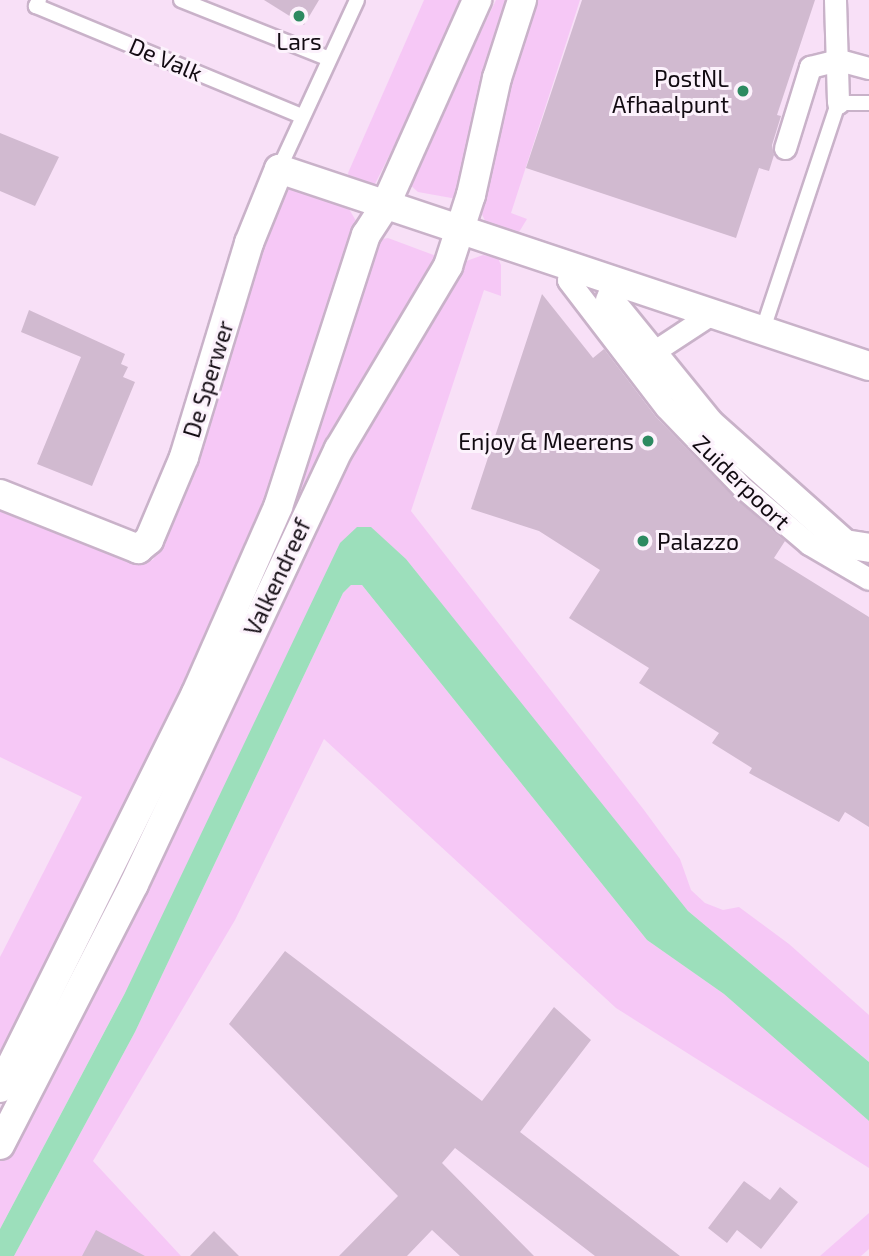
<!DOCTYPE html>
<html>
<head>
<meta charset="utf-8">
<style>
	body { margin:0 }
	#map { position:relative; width:869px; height:1256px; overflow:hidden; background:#f8e0f7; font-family:"Exo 2",sans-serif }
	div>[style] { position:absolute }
	.green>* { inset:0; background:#f6c8f6 }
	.water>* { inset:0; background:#9cdfbb }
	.building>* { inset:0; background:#d1bad0 }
	.roads { filter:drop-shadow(2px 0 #c9b2c9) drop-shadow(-2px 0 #c9b2c9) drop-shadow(0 2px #c9b2c9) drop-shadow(0 -2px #c9b2c9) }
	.service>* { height:14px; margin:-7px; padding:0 7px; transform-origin:7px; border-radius:7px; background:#fff }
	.pedestrian>* { height:21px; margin:-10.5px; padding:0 10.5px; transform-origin:10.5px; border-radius:10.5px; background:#fff }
	.minor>* { height:28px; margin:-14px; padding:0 14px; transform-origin:14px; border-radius:14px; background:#fff }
	.dots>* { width:19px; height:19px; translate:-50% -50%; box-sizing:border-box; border:4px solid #fcf2fc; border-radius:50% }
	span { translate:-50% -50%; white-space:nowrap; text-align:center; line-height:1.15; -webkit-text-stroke:6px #fcf2fc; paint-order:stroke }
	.poi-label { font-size:23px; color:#120b12 }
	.right { translate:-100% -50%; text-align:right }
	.left { translate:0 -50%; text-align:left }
	.street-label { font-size:23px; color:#120b12 }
</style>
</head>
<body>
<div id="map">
	<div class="green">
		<div style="clip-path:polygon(424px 0,467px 0,373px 188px,349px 178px,348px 173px)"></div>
		<div style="clip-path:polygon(496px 0,513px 0,457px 199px,418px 192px,409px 184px)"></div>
		<div style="clip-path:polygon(528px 0,580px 0,511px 213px,527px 219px,516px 237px,487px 225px,478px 206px)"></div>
		<div style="clip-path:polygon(298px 187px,349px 209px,359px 226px,254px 548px,0 1075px,0 957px,82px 797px,0 757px,0 508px,135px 562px,153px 560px,188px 479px,277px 199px,283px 190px)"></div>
		<div style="clip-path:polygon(388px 238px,439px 257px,276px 548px,377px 240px)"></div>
		<div style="clip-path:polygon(483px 255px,498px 258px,501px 265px,501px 296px,484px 290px,411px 511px,644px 810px,680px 859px,691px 890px,705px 903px,723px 910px,739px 907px,789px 944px,869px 1015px,869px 1062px,688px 911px,663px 884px,406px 559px,371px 528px,0 1229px,0 1159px,341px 460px,458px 264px)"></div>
		<div style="clip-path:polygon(351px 585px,362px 585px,647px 940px,724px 994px,869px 1121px,869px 1168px,616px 1008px,324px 739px,235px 920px,93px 1161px,181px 1256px,14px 1256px,135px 1032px,343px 593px)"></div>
		<div style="clip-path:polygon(869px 1213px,869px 1249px,861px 1256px,820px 1256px)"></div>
	</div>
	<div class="water">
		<div style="clip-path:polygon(357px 527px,371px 527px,406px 559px,688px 911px,869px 1062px,869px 1121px,724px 994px,647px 940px,362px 585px,351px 585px,343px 593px,135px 1032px,14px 1256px,0 1256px,0 1229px,125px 993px,340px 543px)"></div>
	</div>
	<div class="building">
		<div style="clip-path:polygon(264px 0,319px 0,304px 25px)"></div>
		<div style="clip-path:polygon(582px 0,815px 0,777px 115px,781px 116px,772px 145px,774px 155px,769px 171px,759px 168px,736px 238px,526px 168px)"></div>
		<div style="clip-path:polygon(0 133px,59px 157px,35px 206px,0 191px)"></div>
		<div style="clip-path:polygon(542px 294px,593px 358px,604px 349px,656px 417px,734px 497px,785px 541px,774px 558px,869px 617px,869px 827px,845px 812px,839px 822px,749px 773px,752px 768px,712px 743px,719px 733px,639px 683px,649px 668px,569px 618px,600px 570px,539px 531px,471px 509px)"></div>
		<div style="clip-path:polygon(29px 310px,125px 354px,121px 364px,128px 367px,123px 377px,135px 382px,92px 486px,37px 464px,81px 357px,21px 332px)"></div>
		<div style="clip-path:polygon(285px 951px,482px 1101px,554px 1007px,591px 1040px,520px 1132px,680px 1256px,595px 1256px,455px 1148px,442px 1163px,534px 1256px,460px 1256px,432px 1230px,407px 1256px,339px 1256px,398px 1196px,229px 1024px)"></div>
		<div style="clip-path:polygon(744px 1181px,770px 1200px,780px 1187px,798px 1202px,761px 1249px,737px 1230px,727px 1243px,708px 1228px)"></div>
		<div style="clip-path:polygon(96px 1230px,145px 1256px,82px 1256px)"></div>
		<div style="clip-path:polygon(214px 1231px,239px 1256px,190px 1256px)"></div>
	</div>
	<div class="roads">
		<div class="service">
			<div style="left:39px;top:0;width:7px;rotate:117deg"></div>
			<div style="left:36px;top:6px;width:288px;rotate:22.5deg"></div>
			<div style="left:181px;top:0;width:157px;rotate:21.7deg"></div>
			<div style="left:279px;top:169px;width:186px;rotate:-65.2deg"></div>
			<div style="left:762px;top:332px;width:241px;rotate:-71.6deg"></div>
			<div style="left:838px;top:103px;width:31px"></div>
		</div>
		<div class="pedestrian">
			<div style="left:835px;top:0;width:103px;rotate:88.3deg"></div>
			<div style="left:785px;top:148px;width:85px;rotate:-72.8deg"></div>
			<div style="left:810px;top:67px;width:30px;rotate:-14deg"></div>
			<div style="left:839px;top:60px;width:31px;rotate:15deg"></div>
			<div style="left:570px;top:268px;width:12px;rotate:99deg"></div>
			<div style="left:568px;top:280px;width:161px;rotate:52.6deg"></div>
			<div style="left:666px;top:408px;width:111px;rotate:46.1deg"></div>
			<div style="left:743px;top:488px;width:87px;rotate:40.3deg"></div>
			<div style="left:809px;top:544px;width:69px;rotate:30.3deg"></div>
			<div style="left:641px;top:360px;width:84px;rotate:-33.3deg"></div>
		</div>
		<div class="minor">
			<div style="left:616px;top:284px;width:18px;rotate:109deg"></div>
			<div style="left:610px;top:301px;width:157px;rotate:50.9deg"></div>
			<div style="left:709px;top:423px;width:182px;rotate:41.7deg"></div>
			<div style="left:845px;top:544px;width:24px;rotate:9deg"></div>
			<div style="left:0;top:494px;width:149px;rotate:21.7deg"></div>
			<div style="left:138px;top:549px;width:14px;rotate:-39deg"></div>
			<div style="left:149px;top:540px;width:90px;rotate:-67.1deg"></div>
			<div style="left:184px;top:457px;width:224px;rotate:-73.1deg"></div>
			<div style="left:249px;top:243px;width:80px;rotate:-67.9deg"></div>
			<div style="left:279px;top:169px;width:622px;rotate:18.46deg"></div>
			<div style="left:0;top:1088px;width:441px;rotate:-63.6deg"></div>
			<div style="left:196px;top:693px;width:203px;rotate:-66.2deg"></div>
			<div style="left:278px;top:507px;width:286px;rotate:-72.1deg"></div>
			<div style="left:366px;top:235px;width:35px;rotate:-57deg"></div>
			<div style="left:385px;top:206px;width:226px;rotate:-65.9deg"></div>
			<div style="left:0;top:1145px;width:293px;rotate:-62.8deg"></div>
			<div style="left:134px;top:884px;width:481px;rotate:-64.8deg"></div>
			<div style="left:339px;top:449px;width:213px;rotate:-59.2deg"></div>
			<div style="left:448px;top:266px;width:75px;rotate:-72.1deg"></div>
			<div style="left:471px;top:195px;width:120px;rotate:-77.5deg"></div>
			<div style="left:497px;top:78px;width:82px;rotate:-72.2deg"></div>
		</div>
	</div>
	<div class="dots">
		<div style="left:299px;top:16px;background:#2d8a61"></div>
		<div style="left:743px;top:91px;background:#2d8a61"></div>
		<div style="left:648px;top:441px;background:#2d8a61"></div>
		<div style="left:643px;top:541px;background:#2d8a61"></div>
	</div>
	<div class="poi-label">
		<span style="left:299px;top:41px">Lars</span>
		<span class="right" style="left:729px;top:91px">PostNL<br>Afhaalpunt</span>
		<span class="right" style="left:634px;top:441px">Enjoy &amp; Meerens</span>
		<span class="left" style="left:657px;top:541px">Palazzo</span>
	</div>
	<div class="street-label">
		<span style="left:166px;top:59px;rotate:23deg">De Valk</span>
		<span style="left:208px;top:379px;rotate:-73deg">De Sperwer</span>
		<span style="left:742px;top:482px;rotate:44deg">Zuiderpoort</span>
		<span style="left:277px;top:577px;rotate:-65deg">Valkendreef</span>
	</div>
</div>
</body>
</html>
